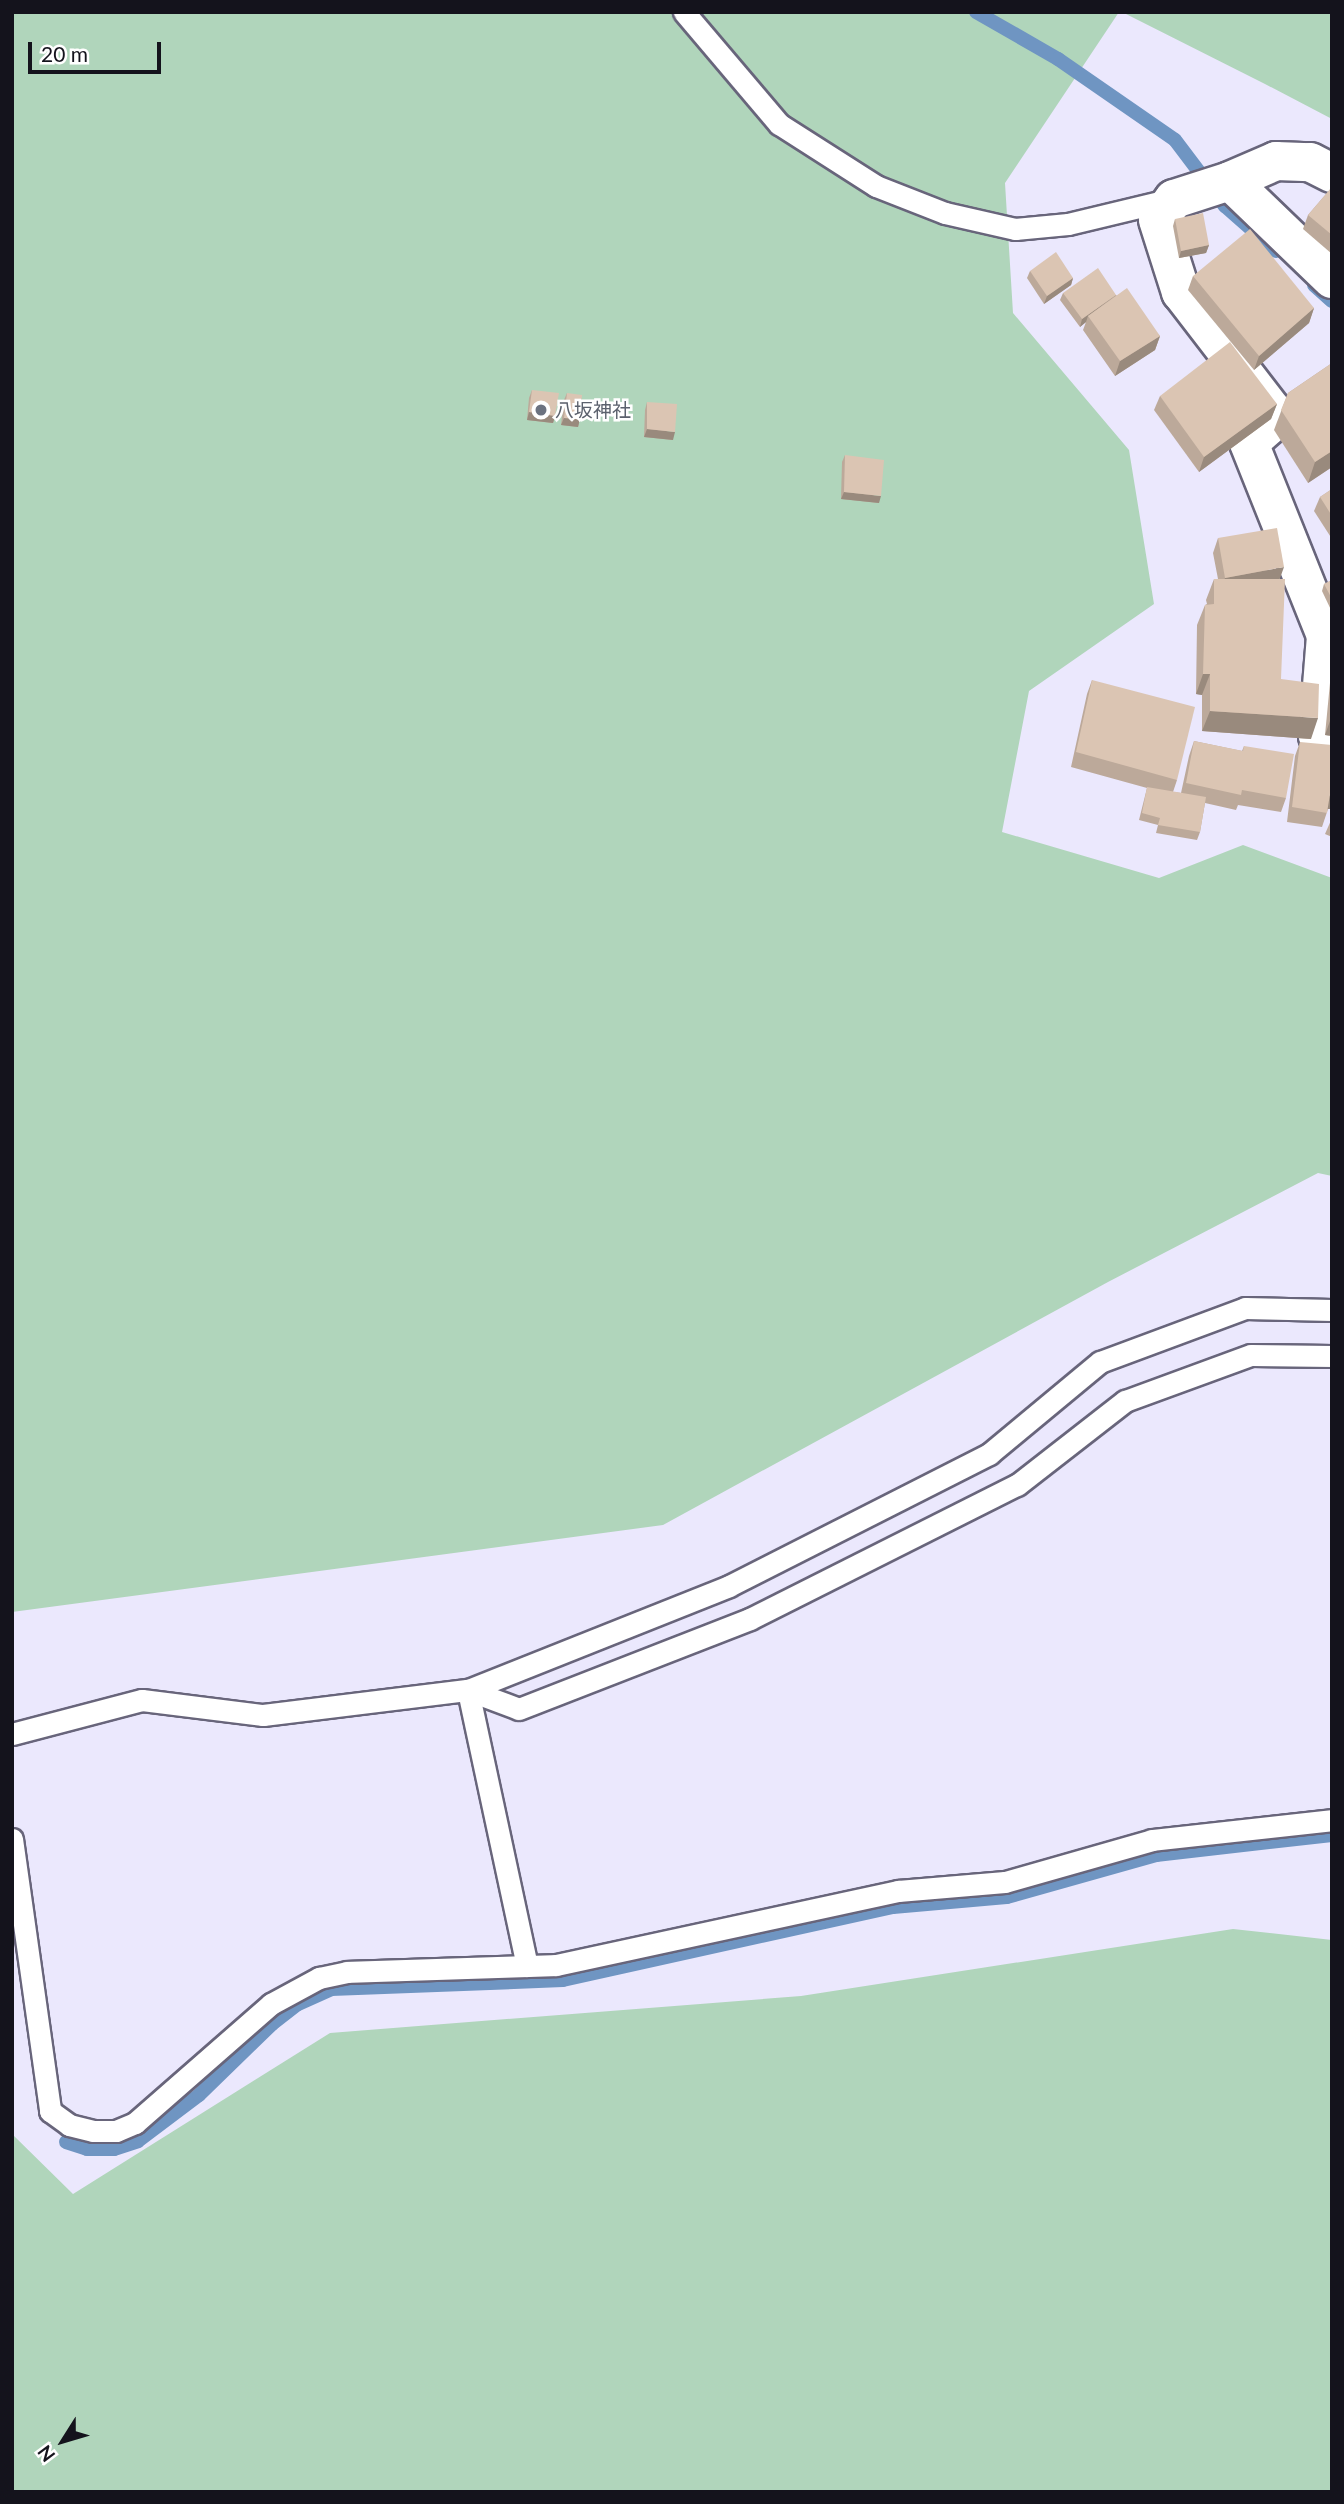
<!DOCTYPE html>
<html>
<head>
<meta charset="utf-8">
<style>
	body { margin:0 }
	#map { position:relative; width:1344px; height:2504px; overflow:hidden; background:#ebe8fd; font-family:Lato,"Noto Sans JP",sans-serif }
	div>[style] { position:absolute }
	.green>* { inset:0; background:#b0d5bb }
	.stream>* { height:14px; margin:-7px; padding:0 7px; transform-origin:7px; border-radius:7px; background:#6f95c2 }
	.roads { filter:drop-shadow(2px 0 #68657b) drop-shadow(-2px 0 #68657b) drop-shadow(0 2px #68657b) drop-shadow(0 -2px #68657b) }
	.service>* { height:21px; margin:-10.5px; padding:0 10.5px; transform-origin:10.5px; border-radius:10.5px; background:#fff }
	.minor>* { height:38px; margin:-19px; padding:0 19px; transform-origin:19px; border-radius:19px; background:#fff }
	.wall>* { inset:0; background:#bca99a }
	.shaded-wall>* { inset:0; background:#998a7d }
	.building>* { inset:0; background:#dbc5b3 }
	.dots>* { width:19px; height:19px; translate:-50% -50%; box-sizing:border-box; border:4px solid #fff; border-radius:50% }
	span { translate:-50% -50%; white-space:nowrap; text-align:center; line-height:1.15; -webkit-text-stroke:5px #fff; paint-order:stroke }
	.worship-label { font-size:19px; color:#5b616d }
	.left { translate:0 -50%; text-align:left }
	.frame { position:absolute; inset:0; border:14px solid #14131c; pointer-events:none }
	.north { position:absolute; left:28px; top:2406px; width:70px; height:70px; -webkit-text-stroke:5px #fff; paint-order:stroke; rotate:233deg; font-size:19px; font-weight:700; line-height:28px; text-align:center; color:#14131c }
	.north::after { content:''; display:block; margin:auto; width:24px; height:32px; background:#14131c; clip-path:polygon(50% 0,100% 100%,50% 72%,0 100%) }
	.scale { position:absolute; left:28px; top:42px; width:133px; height:32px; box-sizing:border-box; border:4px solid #14131c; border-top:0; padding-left:9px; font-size:21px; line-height:24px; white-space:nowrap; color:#14131c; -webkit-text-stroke:5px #fff; paint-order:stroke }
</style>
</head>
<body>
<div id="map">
	<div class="green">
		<div style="clip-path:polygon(12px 12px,1119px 12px,1005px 183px,1013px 313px,1129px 450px,1154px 604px,1029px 691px,1002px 832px,1159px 878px,1243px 845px,1332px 878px,1332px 1176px,1318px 1173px,1108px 1282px,663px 1525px,12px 1612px)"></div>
		<div style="clip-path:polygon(1122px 12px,1332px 12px,1332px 119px,1265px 84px)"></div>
		<div style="clip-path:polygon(1233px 1929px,1332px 1940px,1332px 2492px,12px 2492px,12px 2134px,73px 2194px,330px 2033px,801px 1996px)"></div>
	</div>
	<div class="stream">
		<div style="left:976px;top:12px;width:95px;rotate:29.8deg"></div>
		<div style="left:1058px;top:59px;width:142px;rotate:34.7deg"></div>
		<div style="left:1175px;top:140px;width:83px;rotate:52.9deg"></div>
		<div style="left:1225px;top:206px;width:68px;rotate:41.4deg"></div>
		<div style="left:1314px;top:285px;width:24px;rotate:42deg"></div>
		<div style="left:66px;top:2142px;width:22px;rotate:18deg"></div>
		<div style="left:87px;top:2149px;width:27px"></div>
		<div style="left:114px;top:2149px;width:25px;rotate:-18deg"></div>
		<div style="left:138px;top:2141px;width:76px;rotate:-37deg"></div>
		<div style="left:199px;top:2095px;width:102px;rotate:-44.2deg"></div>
		<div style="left:272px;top:2024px;width:33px;rotate:-38deg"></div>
		<div style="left:298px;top:2004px;width:36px;rotate:-24deg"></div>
		<div style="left:331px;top:1989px;width:232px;rotate:-2.2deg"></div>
		<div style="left:563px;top:1980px;width:338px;rotate:-12.5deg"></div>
		<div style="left:893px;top:1907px;width:114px;rotate:-5deg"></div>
		<div style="left:1007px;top:1897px;width:155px;rotate:-15.7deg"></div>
		<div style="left:1156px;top:1855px;width:177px;rotate:-6.5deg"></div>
	</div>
	<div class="roads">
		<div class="service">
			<div style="left:684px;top:12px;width:147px;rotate:49.7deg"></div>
			<div style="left:779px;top:124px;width:115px;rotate:32.6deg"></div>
			<div style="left:876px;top:186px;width:74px;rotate:21.4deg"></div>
			<div style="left:945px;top:213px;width:72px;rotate:12.9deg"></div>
			<div style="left:1015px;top:229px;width:53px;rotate:-5.4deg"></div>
			<div style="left:1068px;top:224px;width:107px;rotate:-13.5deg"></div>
			<div style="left:12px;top:1734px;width:134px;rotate:-14.7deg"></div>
			<div style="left:142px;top:1700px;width:122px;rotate:7.1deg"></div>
			<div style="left:263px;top:1715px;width:207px;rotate:-7deg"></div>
			<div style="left:468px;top:1690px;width:54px;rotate:20.4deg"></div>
			<div style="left:519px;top:1709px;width:248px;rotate:-21.3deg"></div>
			<div style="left:750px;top:1619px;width:299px;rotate:-26.7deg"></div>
			<div style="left:1017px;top:1485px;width:137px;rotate:-37.9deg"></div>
			<div style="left:1125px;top:1401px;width:134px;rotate:-20.1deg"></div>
			<div style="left:1251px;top:1355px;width:81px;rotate:0.7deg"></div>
			<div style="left:12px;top:1839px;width:275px;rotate:82deg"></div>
			<div style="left:50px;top:2111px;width:24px;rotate:36deg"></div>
			<div style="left:69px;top:2125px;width:25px;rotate:14deg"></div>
			<div style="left:93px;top:2131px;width:23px"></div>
			<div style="left:116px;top:2131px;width:21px;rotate:-23deg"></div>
			<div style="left:135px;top:2123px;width:181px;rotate:-41.2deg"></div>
			<div style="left:271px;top:2004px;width:55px;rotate:-28.4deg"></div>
			<div style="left:319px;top:1978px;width:29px;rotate:-12deg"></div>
			<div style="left:347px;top:1972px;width:209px;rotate:-1.9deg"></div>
			<div style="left:556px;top:1965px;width:350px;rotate:-12.2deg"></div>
			<div style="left:898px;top:1891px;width:107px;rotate:-4.8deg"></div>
			<div style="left:1005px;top:1882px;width:153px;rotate:-15.9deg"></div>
			<div style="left:1152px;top:1840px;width:181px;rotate:-6.3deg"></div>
			<div style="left:527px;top:1966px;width:282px;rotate:-102.1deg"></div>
			<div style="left:468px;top:1690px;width:281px;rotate:-21.7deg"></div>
			<div style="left:729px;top:1586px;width:292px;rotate:-26.9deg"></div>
			<div style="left:989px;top:1454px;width:144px;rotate:-39.7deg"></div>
			<div style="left:1100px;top:1362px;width:155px;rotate:-20.4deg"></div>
			<div style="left:1245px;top:1308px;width:87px;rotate:1.3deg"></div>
		</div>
		<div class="minor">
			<div style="left:1230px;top:181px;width:50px;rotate:-23.5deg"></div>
			<div style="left:1276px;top:161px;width:34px;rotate:2deg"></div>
			<div style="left:1310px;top:162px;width:25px;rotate:27deg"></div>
			<div style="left:1332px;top:279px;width:141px;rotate:-136.1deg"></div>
			<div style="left:1230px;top:181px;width:59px;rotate:162.2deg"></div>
			<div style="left:1174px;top:199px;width:26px;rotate:127deg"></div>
			<div style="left:1158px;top:220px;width:76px;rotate:72.3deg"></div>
			<div style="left:1181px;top:292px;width:149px;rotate:52.4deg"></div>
			<div style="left:1272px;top:410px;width:11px;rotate:80deg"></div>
			<div style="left:1274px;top:421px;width:33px;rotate:139deg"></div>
			<div style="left:1249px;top:443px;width:208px;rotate:68.2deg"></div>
			<div style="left:1326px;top:636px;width:100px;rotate:94.6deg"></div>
			<div style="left:1318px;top:736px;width:17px;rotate:36deg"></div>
		</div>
	</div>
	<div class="wall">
		<div style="clip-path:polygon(1332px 187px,1332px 254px,1303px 229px,1308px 215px)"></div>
		<div style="clip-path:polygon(1175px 219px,1209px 245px,1206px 253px,1179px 258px,1173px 226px)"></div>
		<div style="clip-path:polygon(1030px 271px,1073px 278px,1071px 285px,1044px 304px,1027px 278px)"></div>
		<div style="clip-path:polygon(1193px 276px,1314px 308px,1309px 323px,1254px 370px,1188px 290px)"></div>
		<div style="clip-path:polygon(1063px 293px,1116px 295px,1160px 336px,1155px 350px,1115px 376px,1083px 330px,1086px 322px,1080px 327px,1060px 300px)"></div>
		<div style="clip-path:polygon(1332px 363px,1332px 467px,1308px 483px,1274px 430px,1288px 393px)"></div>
		<div style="clip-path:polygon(532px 390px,555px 416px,553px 423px,527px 420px,529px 398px)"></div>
		<div style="clip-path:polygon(567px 393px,580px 419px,578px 427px,561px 425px,564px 400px)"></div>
		<div style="clip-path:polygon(1160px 396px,1277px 404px,1271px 419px,1199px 472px,1154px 410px)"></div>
		<div style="clip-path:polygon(647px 402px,673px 440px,644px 437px,645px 410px)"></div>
		<div style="clip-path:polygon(845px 455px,879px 503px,841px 499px,842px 462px)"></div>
		<div style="clip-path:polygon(1332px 489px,1332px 539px,1314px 511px,1320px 497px)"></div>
		<div style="clip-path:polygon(1218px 538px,1280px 579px,1281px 679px,1311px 739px,1202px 731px,1202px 695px,1196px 694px,1197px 625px,1205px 605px,1207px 604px,1206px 600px,1214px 579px,1218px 579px,1213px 553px)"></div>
		<div style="clip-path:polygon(1332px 580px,1332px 612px,1322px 591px,1324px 584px)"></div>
		<div style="clip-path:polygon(1332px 662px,1332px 736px,1325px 735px)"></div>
		<div style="clip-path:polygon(1092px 680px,1177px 780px,1173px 792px,1181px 793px,1189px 756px,1194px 741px,1242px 751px,1244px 746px,1286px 798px,1281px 812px,1238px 805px,1236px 810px,1205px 803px,1200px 832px,1197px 840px,1156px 833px,1158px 825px,1139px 820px,1147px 788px,1071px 767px,1087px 694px)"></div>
		<div style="clip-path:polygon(1300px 742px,1331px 809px,1328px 809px,1322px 827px,1287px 822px,1295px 756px)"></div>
		<div style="clip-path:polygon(1332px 818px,1332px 837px,1325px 834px)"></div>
	</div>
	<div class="shaded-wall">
		<div style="clip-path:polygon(1209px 245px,1206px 253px,1179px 258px,1181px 251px)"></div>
		<div style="clip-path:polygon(1073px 278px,1071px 285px,1044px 304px,1047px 296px)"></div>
		<div style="clip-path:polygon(1116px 295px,1088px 316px,1086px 322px,1080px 327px,1082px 319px)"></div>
		<div style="clip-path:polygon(1314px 308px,1309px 323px,1254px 370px,1259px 356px)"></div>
		<div style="clip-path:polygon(1160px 336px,1155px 350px,1115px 376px,1120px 361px)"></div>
		<div style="clip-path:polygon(1277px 404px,1271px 419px,1199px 472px,1204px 457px)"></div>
		<div style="clip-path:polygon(529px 412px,555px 416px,553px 423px,527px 420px)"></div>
		<div style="clip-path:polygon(564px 418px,580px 419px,578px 427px,561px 425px)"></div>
		<div style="clip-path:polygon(647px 429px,675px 432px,673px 440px,644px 437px)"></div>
		<div style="clip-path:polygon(1332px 451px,1332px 467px,1308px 483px,1315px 462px)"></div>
		<div style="clip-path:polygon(844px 492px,881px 496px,879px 503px,841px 499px)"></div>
		<div style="clip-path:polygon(1284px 567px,1279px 581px,1220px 592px,1225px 578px)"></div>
		<div style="clip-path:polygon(1203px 674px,1210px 674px,1202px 695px,1196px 694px)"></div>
		<div style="clip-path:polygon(1210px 711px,1318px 718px,1311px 739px,1202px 731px)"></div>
		<div style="clip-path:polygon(1330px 721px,1332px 721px,1332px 736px,1325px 735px)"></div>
		<div style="clip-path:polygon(1330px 794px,1332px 794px,1331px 809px,1324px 809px)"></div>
	</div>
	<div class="building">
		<div style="clip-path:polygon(1332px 187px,1332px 235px,1308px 215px)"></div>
		<div style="clip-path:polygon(1203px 213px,1209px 245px,1181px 251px,1175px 219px)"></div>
		<div style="clip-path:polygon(1250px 229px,1314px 308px,1259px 356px,1193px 276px)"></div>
		<div style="clip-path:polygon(1056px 252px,1073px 278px,1047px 296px,1030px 271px)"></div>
		<div style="clip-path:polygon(1098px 268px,1116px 295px,1082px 319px,1063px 293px)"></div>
		<div style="clip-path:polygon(1127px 288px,1160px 336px,1120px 361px,1088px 316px)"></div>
		<div style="clip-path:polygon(1230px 342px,1277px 404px,1204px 457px,1160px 396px)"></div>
		<div style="clip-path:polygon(1332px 363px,1332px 451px,1315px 462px,1281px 410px,1288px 393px)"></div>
		<div style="clip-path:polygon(532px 390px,559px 393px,555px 416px,529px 412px)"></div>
		<div style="clip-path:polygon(567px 393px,582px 395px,580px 419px,564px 418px)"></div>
		<div style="clip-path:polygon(647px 402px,677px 404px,675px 432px,647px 429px)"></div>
		<div style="clip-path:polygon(845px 455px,884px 460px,881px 496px,844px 492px)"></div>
		<div style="clip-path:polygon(1332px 489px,1332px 516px,1320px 497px)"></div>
		<div style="clip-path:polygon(1277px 528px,1284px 567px,1225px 578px,1218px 538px)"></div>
		<div style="clip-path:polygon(1214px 579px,1285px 579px,1281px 679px,1319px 684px,1318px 718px,1210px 711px,1210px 674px,1203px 674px,1205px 605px,1214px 604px)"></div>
		<div style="clip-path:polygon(1332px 580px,1332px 599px,1324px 584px)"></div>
		<div style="clip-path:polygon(1092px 680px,1195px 707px,1177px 780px,1076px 752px)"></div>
		<div style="clip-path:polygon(1194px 741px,1243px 751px,1244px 746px,1294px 754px,1286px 798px,1242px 790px,1241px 795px,1186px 783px)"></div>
		<div style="clip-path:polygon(1300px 742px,1332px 745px,1332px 794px,1330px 794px,1327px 813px,1292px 807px)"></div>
		<div style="clip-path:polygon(1147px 787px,1206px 797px,1200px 832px,1158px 825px,1160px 818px,1142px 813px)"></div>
	</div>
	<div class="dots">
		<div style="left:541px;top:410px;background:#6b7280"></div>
	</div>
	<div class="worship-label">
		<span class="left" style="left:555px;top:410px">八坂神社</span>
	</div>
	<div class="frame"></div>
	<div class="north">N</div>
	<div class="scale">20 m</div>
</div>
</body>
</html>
